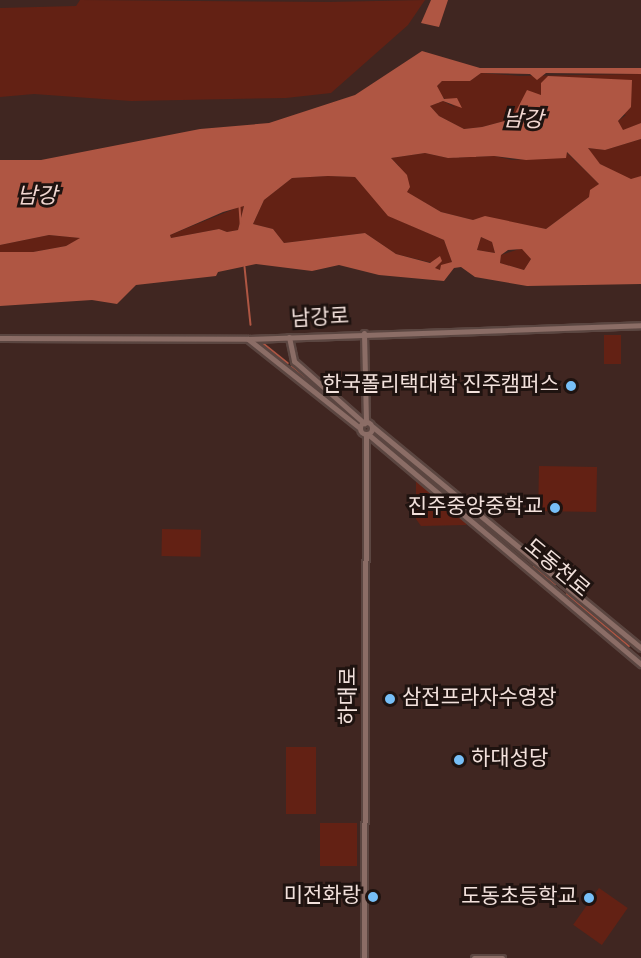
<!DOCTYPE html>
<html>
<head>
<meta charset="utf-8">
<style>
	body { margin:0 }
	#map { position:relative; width:641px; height:958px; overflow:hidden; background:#402621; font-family:Overpass,"Noto Sans KR",sans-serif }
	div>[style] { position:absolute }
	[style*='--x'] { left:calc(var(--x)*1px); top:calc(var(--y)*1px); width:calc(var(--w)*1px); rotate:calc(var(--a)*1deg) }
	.green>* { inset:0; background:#632114; transform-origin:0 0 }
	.water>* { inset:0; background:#af5643 }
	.stream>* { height:1.5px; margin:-0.75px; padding:0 0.75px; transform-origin:0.75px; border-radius:0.75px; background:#af5643 }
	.roads { filter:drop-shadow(2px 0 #5b4641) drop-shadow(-2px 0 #5b4641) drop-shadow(0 2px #5b4641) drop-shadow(0 -2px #5b4641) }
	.tertiary>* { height:5px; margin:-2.5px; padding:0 2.5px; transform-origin:2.5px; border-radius:2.5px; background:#8b6d66 }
	.tertiary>.ring { margin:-2.5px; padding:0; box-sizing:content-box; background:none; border:5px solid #8b6d66; border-radius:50% }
	.dots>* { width:16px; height:16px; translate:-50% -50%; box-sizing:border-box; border:3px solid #1f1310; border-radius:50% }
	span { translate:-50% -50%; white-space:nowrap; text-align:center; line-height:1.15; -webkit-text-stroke:6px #1f1310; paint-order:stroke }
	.street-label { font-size:21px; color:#f2e1dc }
	.poi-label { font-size:21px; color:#f2e1dc }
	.right { translate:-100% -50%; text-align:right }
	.left { translate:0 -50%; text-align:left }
	.water-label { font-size:22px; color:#f1d7d1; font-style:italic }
</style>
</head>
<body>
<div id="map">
	<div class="green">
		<div style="clip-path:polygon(80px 0,329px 2px,425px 0,408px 25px,331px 93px,286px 98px,131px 101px,34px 94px,0 97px,0 8px,76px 6px)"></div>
		<div style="clip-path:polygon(481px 73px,520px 76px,641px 74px,641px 123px,622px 131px,618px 121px,626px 115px,542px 85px,541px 95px,532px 94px,525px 98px,512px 119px,482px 127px,464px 129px,439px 116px,430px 106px,443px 101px,456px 108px,439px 94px,437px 86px,442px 81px,470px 81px)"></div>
		<div style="clip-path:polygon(641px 139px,641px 176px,631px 180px,600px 164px,589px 153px,588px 148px,605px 150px)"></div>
		<div style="clip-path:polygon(566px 152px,599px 184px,589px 197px,546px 229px,485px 217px,473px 220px,441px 212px,406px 192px,399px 166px,391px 158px,425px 153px,448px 158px,494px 156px,512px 160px,566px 157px)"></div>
		<div style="clip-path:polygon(328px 176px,355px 177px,389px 216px,444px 240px,452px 262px,440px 271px,435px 269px,437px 264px,396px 254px,365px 233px,284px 243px,273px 229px,253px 224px,264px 200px,292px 178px)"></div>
		<div style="clip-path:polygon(244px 205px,238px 230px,227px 232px,219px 229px,171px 238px,170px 235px)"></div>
		<div style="clip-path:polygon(49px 235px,81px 238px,66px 246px,33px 252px,0 252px,0 245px)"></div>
		<div style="clip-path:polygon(481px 237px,492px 242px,495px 253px,477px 250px)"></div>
		<div style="clip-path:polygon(522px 248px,531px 259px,524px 270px,500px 263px,501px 255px)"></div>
		<div style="left:604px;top:335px;width:17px;height:29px"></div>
		<div style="left:539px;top:466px;width:58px;height:45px;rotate:1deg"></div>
		<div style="clip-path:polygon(416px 477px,468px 521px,466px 525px,421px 526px,416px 519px)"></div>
		<div style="left:162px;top:529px;width:39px;height:27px;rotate:1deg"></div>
		<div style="left:286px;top:747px;width:30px;height:67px"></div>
		<div style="left:320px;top:823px;width:37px;height:43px"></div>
		<div style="left:599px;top:888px;width:35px;height:45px;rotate:35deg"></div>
	</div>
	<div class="water">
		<div style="clip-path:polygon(431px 0,448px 0,439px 27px,421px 23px)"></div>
		<div style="clip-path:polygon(evenodd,422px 51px,480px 68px,641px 68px,641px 74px,546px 73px,537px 80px,530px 74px,481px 73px,470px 81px,442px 81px,437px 86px,444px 99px,457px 98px,462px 108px,443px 101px,430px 106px,439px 116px,464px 129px,482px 127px,512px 119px,527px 90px,541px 95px,541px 83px,548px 76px,632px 80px,631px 107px,618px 121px,623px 130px,641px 123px,641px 139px,605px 150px,588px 148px,600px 164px,631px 179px,641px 176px,641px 284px,527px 286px,475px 277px,461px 267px,454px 268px,444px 281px,379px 275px,339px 265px,312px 271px,256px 264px,218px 272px,216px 276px,136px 285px,117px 304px,92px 300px,0 306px,0 252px,33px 252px,66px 246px,80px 238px,49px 235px,0 245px,0 160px,41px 160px,200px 129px,269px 123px,355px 95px,422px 51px,567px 152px,599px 184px,590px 190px,589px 197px,546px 229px,485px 216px,473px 220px,441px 212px,407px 192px,410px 187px,407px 175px,391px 158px,425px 153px,448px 158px,494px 156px,526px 160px,566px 158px,567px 152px,422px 51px,328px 176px,355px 177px,388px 216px,444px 240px,452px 262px,441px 265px,440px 270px,435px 268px,442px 261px,440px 256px,430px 263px,396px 254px,365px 233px,284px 243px,273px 229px,253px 224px,264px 200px,292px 178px,328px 176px,422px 51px,244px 206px,238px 230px,227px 232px,219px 229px,171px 238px,170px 235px,223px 212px,244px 206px,422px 51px,481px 237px,492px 242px,495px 253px,477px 250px,481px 237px,422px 51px,522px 249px,531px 259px,524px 270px,500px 263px,501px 255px,508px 250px,522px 249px)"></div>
	</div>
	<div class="stream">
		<div style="--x:240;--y:207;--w:16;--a:86"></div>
		<div style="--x:245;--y:267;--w:58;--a:84.1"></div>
		<div style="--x:263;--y:343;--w:32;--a:39"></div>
		<div style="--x:292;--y:366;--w:35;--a:40"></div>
		<div style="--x:388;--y:446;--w:31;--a:40"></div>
		<div style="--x:417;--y:470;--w:19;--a:39"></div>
		<div style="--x:436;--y:486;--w:62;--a:39.1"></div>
		<div style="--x:534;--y:566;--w:28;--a:41"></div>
		<div style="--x:567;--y:594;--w:81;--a:40"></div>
	</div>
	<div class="roads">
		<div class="tertiary">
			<div style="--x:364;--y:333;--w:89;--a:88.7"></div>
			<div style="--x:289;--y:337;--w:25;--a:78"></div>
			<div style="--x:294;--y:361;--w:94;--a:41.5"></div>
			<div style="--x:0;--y:338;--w:248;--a:0.2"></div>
			<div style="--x:248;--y:339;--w:393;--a:-2"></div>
			<div style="--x:248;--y:339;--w:143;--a:38.5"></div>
			<div class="ring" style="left:360px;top:422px;width:7px;height:7px"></div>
			<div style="--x:373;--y:427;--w:347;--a:39.5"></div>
			<div style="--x:369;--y:435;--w:356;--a:40.1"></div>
			<div style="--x:364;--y:958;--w:523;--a:-89.78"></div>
			<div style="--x:474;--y:958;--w:28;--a:0"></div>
		</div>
	</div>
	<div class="dots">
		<div style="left:571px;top:386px;background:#77bff7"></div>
		<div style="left:555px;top:508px;background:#77bff7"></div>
		<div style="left:390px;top:699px;background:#77bff7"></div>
		<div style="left:459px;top:760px;background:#77bff7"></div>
		<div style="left:373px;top:897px;background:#77bff7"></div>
		<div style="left:589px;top:898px;background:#77bff7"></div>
	</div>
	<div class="street-label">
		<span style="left:320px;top:319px;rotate:-3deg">남강로</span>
		<span style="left:556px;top:569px;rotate:40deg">도동천로</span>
		<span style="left:350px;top:696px;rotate:-90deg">하대로</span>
	</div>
	<div class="poi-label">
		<span class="right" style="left:559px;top:386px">한국폴리택대학 진주캠퍼스</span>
		<span class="right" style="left:543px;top:508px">진주중앙중학교</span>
		<span class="left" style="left:402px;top:699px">삼전프라자수영장</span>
		<span class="left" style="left:471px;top:760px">하대성당</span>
		<span class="right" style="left:361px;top:897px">미전화랑</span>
		<span class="right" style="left:577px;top:898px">도동초등학교</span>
	</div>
	<div class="water-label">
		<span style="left:523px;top:121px;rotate:2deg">남강</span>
		<span style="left:37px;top:198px">남강</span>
	</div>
</div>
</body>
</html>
